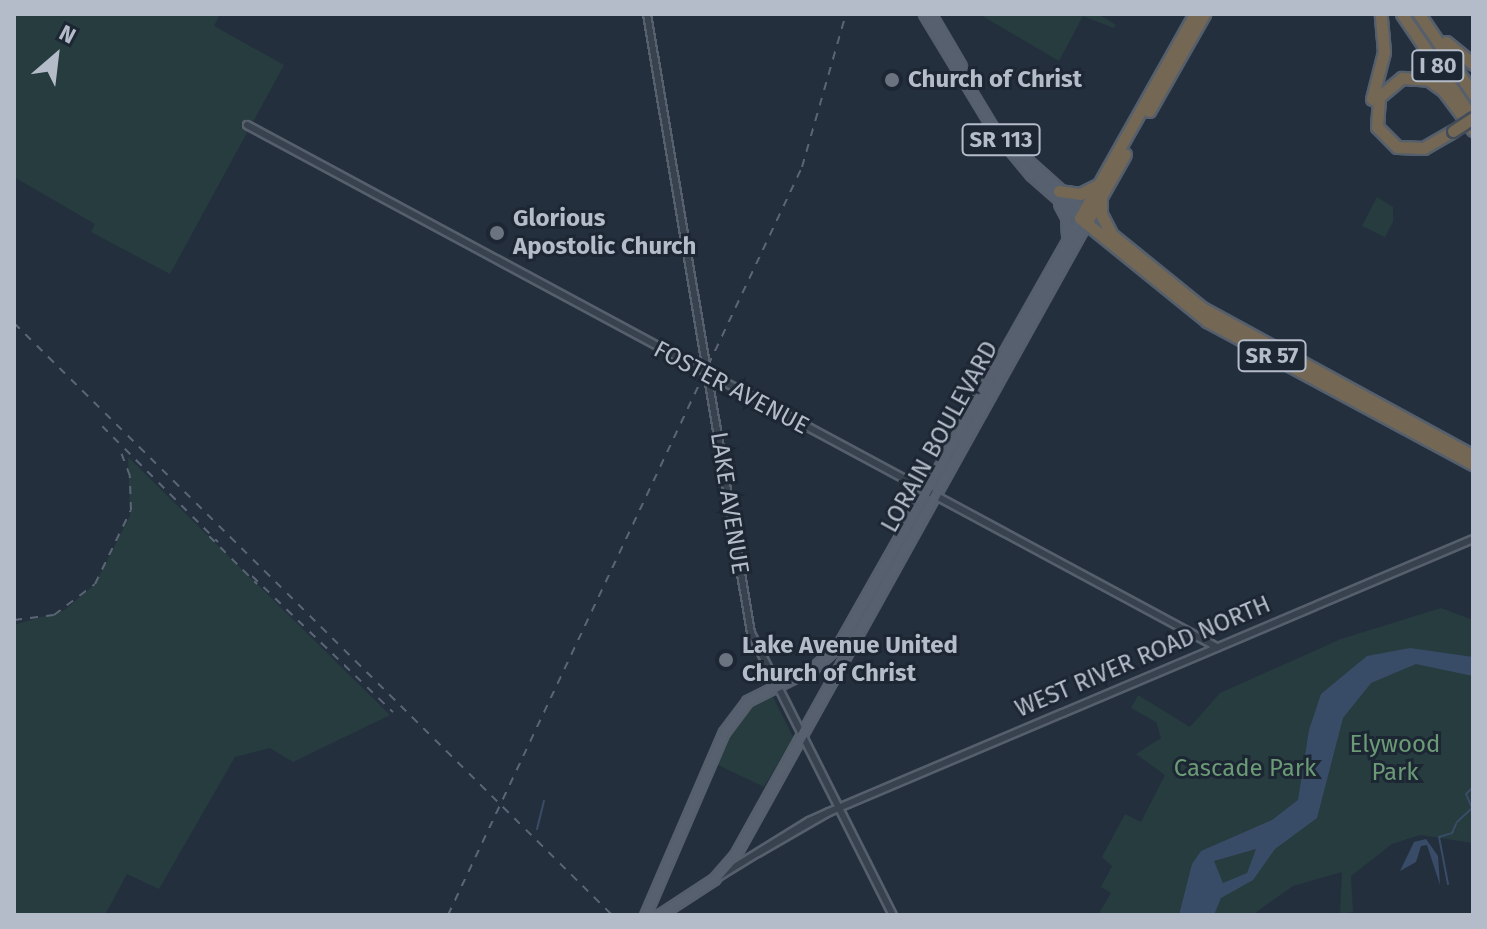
<!DOCTYPE html>
<html>
<head>
<meta charset="utf-8">
<style>
	body { margin:0 }
	#map { position:relative; width:1487px; height:929px; overflow:hidden; background:#242f3e; font-family:"Fira Sans",sans-serif }
	div>[style] { position:absolute }
	[style*='--x'] { left:calc(var(--x)*1px); top:calc(var(--y)*1px); width:calc(var(--w)*1px); rotate:calc(var(--a)*1deg) }
	.green>* { inset:0; background:#263c3f }
	.water>* { inset:0; background:#394c67 }
	.stream>* { height:2px; margin:-1px; padding:0 1px; transform-origin:1px; border-radius:1px; background:#394c67 }
	.roads { filter:drop-shadow(2px 0 #565f6c) drop-shadow(-2px 0 #565f6c) drop-shadow(0 2px #565f6c) drop-shadow(0 -2px #565f6c) }
	.minor>* { height:6px; margin:-3px; padding:0 3px; transform-origin:3px; border-radius:3px; background:#38414e }
	.major>* { height:9px; margin:-4.5px; padding:0 4.5px; transform-origin:4.5px; border-radius:4.5px; background:#56606e }
	.highway>* { height:11px; margin:-5.5px; padding:0 5.5px; transform-origin:5.5px; border-radius:5.5px; background:#746855 }
	.rail>* { height:2px; margin-top:-1px; transform-origin:0; background:repeating-linear-gradient(90deg,#5a6575 0 8px,transparent 0 16px) }
	.bridges { filter:drop-shadow(2px 0 #434c59) drop-shadow(-2px 0 #434c59) drop-shadow(0 2px #434c59) drop-shadow(0 -2px #434c59) }
	.highway-bridge>* { height:11px; margin:-5.5px; padding:0 5.5px; transform-origin:5.5px; border-radius:5.5px; background:#746855 }
	.dots>* { width:22px; height:22px; translate:-50% -50%; box-sizing:border-box; border:4px solid #1d2633; border-radius:50% }
	span { translate:-50% -50%; white-space:nowrap; text-align:center; line-height:1.15; -webkit-text-stroke:6px #1d2633; paint-order:stroke }
	.shield-label span { padding:2px 6px; background:#1d2633; border:2px solid; border-radius:6px; -webkit-text-stroke-width:0 }
	.shield-label { font-size:22px; color:#b4bcc9; font-weight:700 }
	.poi-label { font-size:24px; color:#b4bcc9; font-weight:700 }
	.left { translate:0 -50%; text-align:left }
	.street-label { font-size:24px; color:#b4bcc9 }
	.park-label { font-size:24px; color:#6b9a76 }
	.frame { position:absolute; inset:0; border:16px solid #b4bcc9; pointer-events:none }
	.north { position:absolute; left:16px; top:16px; width:80px; height:80px; -webkit-text-stroke:6px #1d2633; paint-order:stroke; rotate:28deg; font-size:22px; font-weight:700; line-height:32px; text-align:center; color:#b4bcc9 }
	.north::after { content:''; display:block; margin:auto; width:28px; height:36px; background:#b4bcc9; clip-path:polygon(50% 0,100% 100%,50% 72%,0 100%) }
</style>
</head>
<body>
<div id="map">
	<div class="green">
		<div style="clip-path:polygon(14px 14px,220px 14px,214px 26px,284px 65px,170px 274px,91px 232px,95px 224px,14px 177px)"></div>
		<div style="clip-path:polygon(979px 14px,1098px 14px,1116px 25px,1114px 28px,1083px 16px,1059px 61px)"></div>
		<div style="clip-path:polygon(1377px 197px,1393px 207px,1393px 222px,1385px 237px,1362px 226px)"></div>
		<div style="clip-path:polygon(128px 457px,390px 715px,293px 762px,270px 748px,235px 757px,159px 889px,127px 874px,105px 915px,14px 915px,14px 625px,65px 610px,95px 584px,130px 516px)"></div>
		<div style="clip-path:polygon(1441px 608px,1473px 620px,1473px 843px,1420px 835px,1392px 844px,1351px 876px,1353px 912px,1340px 914px,1342px 872px,1293px 886px,1252px 915px,1098px 915px,1111px 893px,1101px 887px,1112px 866px,1102px 857px,1125px 814px,1141px 822px,1165px 775px,1136px 754px,1161px 738px,1156px 722px,1131px 708px,1138px 695px,1190px 727px,1220px 693px,1341px 639px)"></div>
		<div style="clip-path:polygon(771px 693px,793px 737px,764px 787px,716px 764px,731px 726px,749px 703px)"></div>
	</div>
	<div class="water">
		<div style="clip-path:polygon(evenodd,1410px 648px,1473px 657px,1473px 676px,1416px 664px,1371px 683px,1343px 718px,1317px 818px,1275px 849px,1253px 880px,1221px 898px,1214px 915px,1179px 915px,1192px 864px,1201px 851px,1272px 820px,1298px 800px,1309px 730px,1321px 694px,1367px 656px,1410px 648px,1256px 849px,1247px 873px,1223px 883px,1214px 861px,1256px 849px)"></div>
		<div style="clip-path:polygon(1426px 839px,1438px 856px,1440px 885px,1427px 845px,1421px 846px,1416px 862px,1400px 871px,1414px 842px)"></div>
	</div>
	<div class="stream">
		<div style="--x:1457;--y:822;--w:21;--a:-43"></div>
		<div style="--x:1472;--y:808;--w:15;--a:-113"></div>
		<div style="--x:1466;--y:794;--w:10;--a:-45"></div>
		<div style="--x:537;--y:829;--w:29;--a:-76"></div>
		<div style="--x:1448;--y:884;--w:48;--a:-100.8"></div>
		<div style="--x:1439;--y:837;--w:14;--a:-17"></div>
		<div style="--x:1452;--y:833;--w:10;--a:-66"></div>
	</div>
	<div class="roads">
		<div class="minor">
			<div style="--x:647;--y:14;--w:628;--a:80.46"></div>
			<div style="--x:751;--y:633;--w:316;--a:63.3"></div>
			<div style="--x:247;--y:125;--w:1102;--a:28.29"></div>
			<div style="--x:829;--y:812;--w:699;--a:-22.97"></div>
			<div style="--x:720;--y:876;--w:105;--a:-31.7"></div>
			<div style="--x:809;--y:821;--w:22;--a:-24"></div>
			<div style="--x:829;--y:812;--w:82;--a:150"></div>
		</div>
		<div class="major">
			<div style="--x:934;--y:20;--w:53;--a:59.6"></div>
			<div style="--x:1015;--y:149;--w:93;--a:41.9"></div>
			<div style="--x:1059;--y:204;--w:15;--a:62"></div>
			<div style="--x:1066;--y:217;--w:22;--a:87"></div>
			<div style="--x:645;--y:915;--w:199;--a:-66.7"></div>
			<div style="--x:724;--y:732;--w:39;--a:-53"></div>
			<div style="--x:747;--y:701;--w:74;--a:-26.6"></div>
			<div style="--x:813;--y:668;--w:33;--a:-41"></div>
			<div style="--x:838;--y:646;--w:492;--a:-60.5"></div>
			<div style="--x:1080;--y:218;--w:65;--a:-138.7"></div>
			<div style="--x:1031;--y:175;--w:55;--a:-129.8"></div>
			<div style="--x:996;--y:133;--w:139;--a:-121.2"></div>
			<div style="--x:659;--y:915;--w:66;--a:-33.2"></div>
			<div style="--x:714;--y:879;--w:32;--a:-49"></div>
			<div style="--x:735;--y:855;--w:723;--a:-60.95"></div>
		</div>
		<div class="highway">
			<div style="--x:1195;--y:14;--w:234;--a:119.4"></div>
			<div style="--x:1080;--y:218;--w:164;--a:39"></div>
			<div style="--x:1207;--y:321;--w:302;--a:28.3"></div>
			<div style="--x:1402;--y:14;--w:116;--a:55.9"></div>
			<div style="--x:1419;--y:14;--w:97;--a:56"></div>
			<div style="--x:1446;--y:42;--w:35;--a:39"></div>
			<div style="--x:1372;--y:99;--w:49;--a:-75.7"></div>
			<div style="--x:1384;--y:52;--w:38;--a:-95"></div>
			<div style="--x:1149;--y:111;--w:112;--a:-60.4"></div>
			<div style="--x:1453;--y:131;--w:34;--a:150"></div>
			<div style="--x:1424;--y:148;--w:27;--a:-178"></div>
			<div style="--x:1397;--y:147;--w:28;--a:-135"></div>
			<div style="--x:1377;--y:127;--w:30;--a:-86"></div>
			<div style="--x:1379;--y:97;--w:30;--a:-40"></div>
			<div style="--x:1402;--y:78;--w:27;--a:4"></div>
			<div style="--x:1429;--y:80;--w:17;--a:36"></div>
			<div style="--x:1443;--y:90;--w:50;--a:53.1"></div>
			<div style="--x:1059;--y:191;--w:21;--a:8"></div>
			<div style="--x:1080;--y:194;--w:18;--a:-27"></div>
			<div style="--x:1101;--y:198;--w:16;--a:90"></div>
			<div style="--x:1101;--y:214;--w:22;--a:63"></div>
			<div style="--x:1086;--y:223;--w:79;--a:-60.5"></div>
			<div style="--x:1107;--y:231;--w:122;--a:39"></div>
			<div style="--x:1202;--y:308;--w:309;--a:28.6"></div>
		</div>
	</div>
	<div class="rail">
		<div style="--x:14;--y:323;--w:841;--a:44.71"></div>
		<div style="--x:102;--y:426;--w:164;--a:45"></div>
		<div style="--x:209;--y:536;--w:68;--a:45"></div>
		<div style="--x:252;--y:576;--w:196;--a:44"></div>
		<div style="--x:14;--y:620;--w:40;--a:-7.1"></div>
		<div style="--x:54;--y:615;--w:51;--a:-37.1"></div>
		<div style="--x:95;--y:584;--w:82;--a:-64.1"></div>
		<div style="--x:131;--y:510;--w:34;--a:-92"></div>
		<div style="--x:130;--y:476;--w:26;--a:-111"></div>
		<div style="--x:448;--y:915;--w:828;--a:-64.67"></div>
		<div style="--x:802;--y:167;--w:159;--a:-74"></div>
	</div>
	<div class="bridges">
		<div class="highway-bridge">
			<div style="--x:1453;--y:131;--w:24;--a:-33"></div>
		</div>
	</div>
	<div class="dots">
		<div style="left:892px;top:80px;background:#6b7280"></div>
		<div style="left:497px;top:233px;background:#6b7280"></div>
		<div style="left:726px;top:660px;background:#6b7280"></div>
	</div>
	<div class="shield-label">
		<span style="left:1438px;top:66px">I 80</span>
		<span style="left:1001px;top:140px">SR 113</span>
		<span style="left:1272px;top:356px">SR 57</span>
	</div>
	<div class="poi-label">
		<span class="left" style="left:908px;top:80px">Church of Christ</span>
		<span class="left" style="left:513px;top:233px">Glorious<br>Apostolic Church</span>
		<span class="left" style="left:742px;top:660px">Lake Avenue United<br>Church of Christ</span>
	</div>
	<div class="street-label">
		<span style="left:731px;top:388px;rotate:28deg">FOSTER AVENUE</span>
		<span style="left:940px;top:437px;rotate:-61deg">LORAIN BOULEVARD</span>
		<span style="left:729px;top:503px;rotate:81deg">LAKE AVENUE</span>
		<span style="left:1143px;top:657px;rotate:-23deg">WEST RIVER ROAD NORTH</span>
	</div>
	<div class="park-label">
		<span style="left:1395px;top:759px">Elywood<br>Park</span>
		<span style="left:1245px;top:769px">Cascade Park</span>
	</div>
	<div class="frame"></div>
	<div class="north">N</div>
</div>
</body>
</html>
